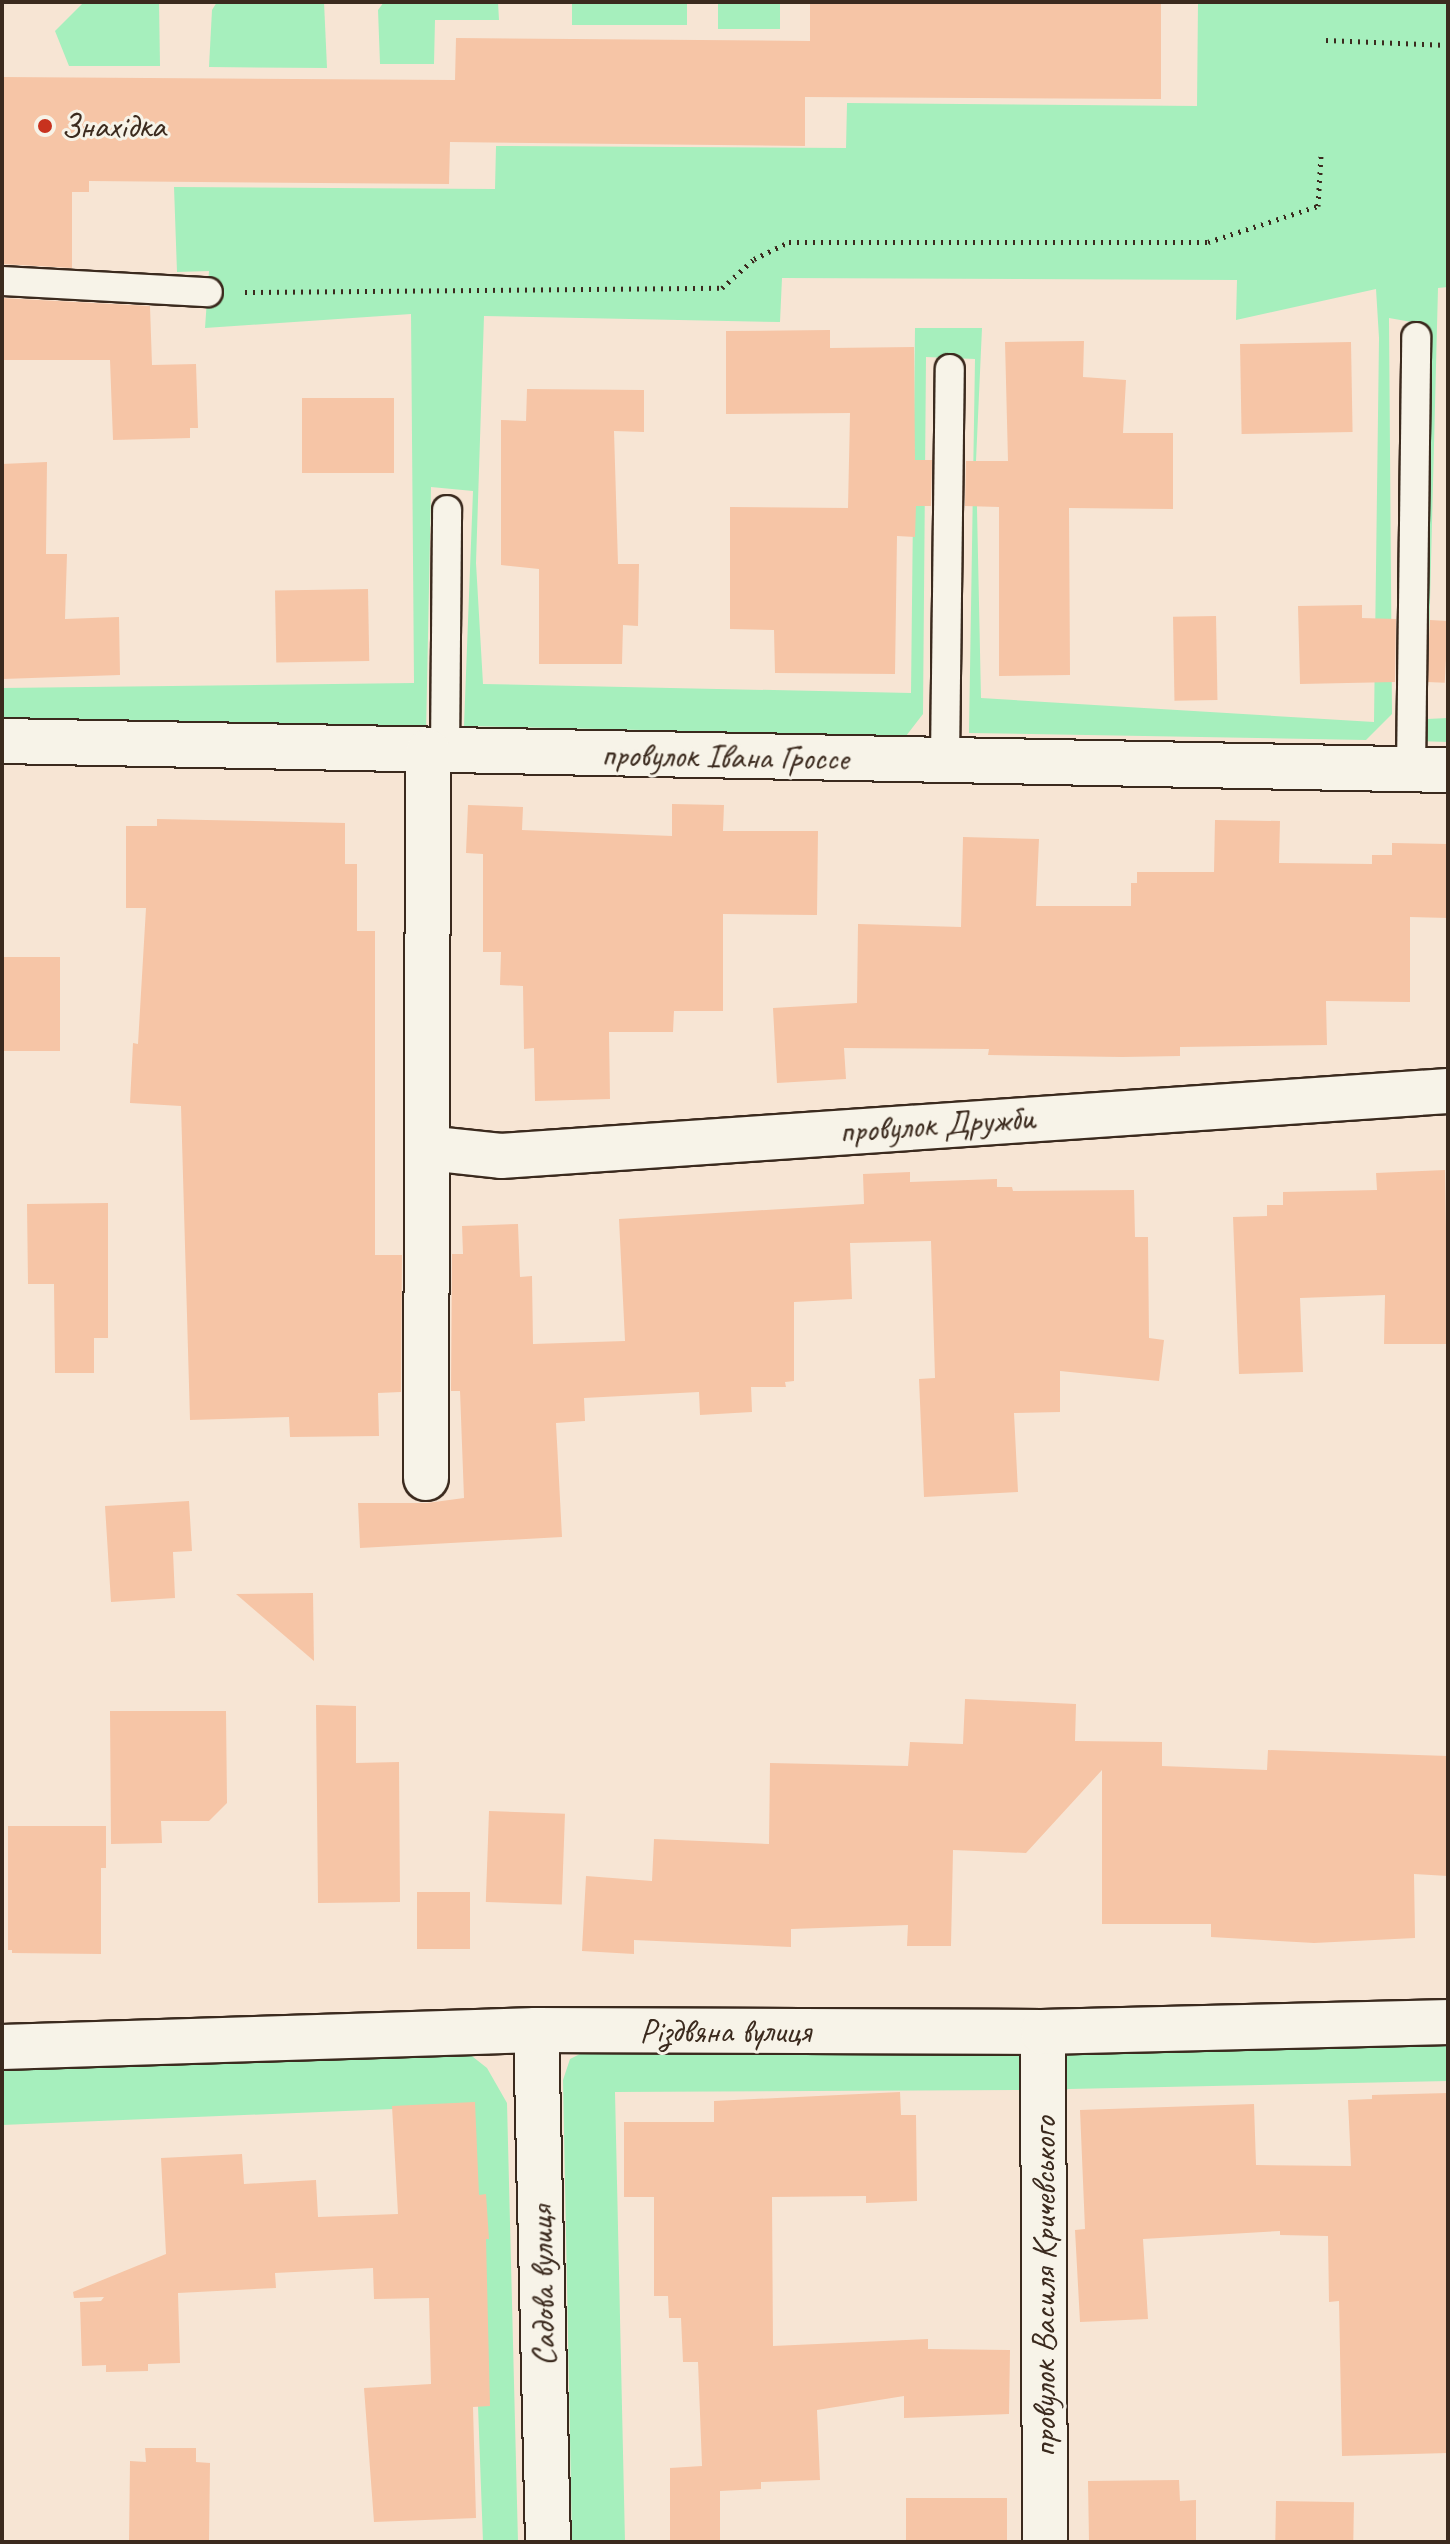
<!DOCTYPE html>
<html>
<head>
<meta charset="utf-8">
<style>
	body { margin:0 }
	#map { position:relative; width:1450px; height:2544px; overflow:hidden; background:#f7e5d4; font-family:Caveat,sans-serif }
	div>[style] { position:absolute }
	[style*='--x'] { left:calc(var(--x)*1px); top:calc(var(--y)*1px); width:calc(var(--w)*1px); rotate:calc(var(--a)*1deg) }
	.green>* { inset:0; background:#a6efbd; transform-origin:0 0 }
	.building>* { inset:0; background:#f6c5a6; transform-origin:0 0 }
	.path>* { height:5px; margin-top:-2.5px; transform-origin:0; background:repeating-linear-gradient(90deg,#3b2a1e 0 2px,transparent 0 8px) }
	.roads { filter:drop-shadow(2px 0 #3b2a1e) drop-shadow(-2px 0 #3b2a1e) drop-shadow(0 2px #3b2a1e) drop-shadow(0 -2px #3b2a1e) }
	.lane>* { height:28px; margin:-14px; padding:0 14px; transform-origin:14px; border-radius:14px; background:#f7f3e8 }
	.street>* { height:44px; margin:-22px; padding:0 22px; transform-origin:22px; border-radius:22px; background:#f7f3e8 }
	.dots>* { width:22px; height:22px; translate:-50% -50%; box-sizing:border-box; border:4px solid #f7f3e8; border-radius:50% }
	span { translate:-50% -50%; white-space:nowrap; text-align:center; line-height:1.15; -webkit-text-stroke:6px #f7f3e8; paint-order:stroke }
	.poi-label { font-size:34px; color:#3b2a1e }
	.left { translate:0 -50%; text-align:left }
	.street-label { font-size:34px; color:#3b2a1e }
	.frame { position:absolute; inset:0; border:4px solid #3b2a1e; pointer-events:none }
</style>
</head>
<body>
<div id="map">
	<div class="green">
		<div style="clip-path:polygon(84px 2px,159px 2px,160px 66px,69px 66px,55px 31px)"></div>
		<div style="clip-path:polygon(217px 2px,324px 2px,327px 68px,209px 67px,212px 10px)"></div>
		<div style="clip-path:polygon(384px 2px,498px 2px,499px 20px,435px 20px,434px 64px,380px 64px,378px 10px)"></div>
		<div style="left:572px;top:2px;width:115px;height:23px"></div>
		<div style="left:718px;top:2px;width:62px;height:27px"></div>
		<div style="clip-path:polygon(evenodd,1198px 2px,1448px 2px,1448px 287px,1438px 288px,1427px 719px,1448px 718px,1448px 742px,1417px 741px,1423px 324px,1389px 318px,1392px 714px,1366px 740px,969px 733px,975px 359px,926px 357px,923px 714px,906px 736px,464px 726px,473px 491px,431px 487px,426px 735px,2px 727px,2px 688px,414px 683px,411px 314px,205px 328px,209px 271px,177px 272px,174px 187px,495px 189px,496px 146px,846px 148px,847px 103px,1197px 106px,1198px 2px,782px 278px,1237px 280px,1236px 320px,1376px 289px,1379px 338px,1374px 722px,981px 698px,976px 461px,982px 328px,915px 328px,911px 693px,483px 684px,476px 563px,484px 316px,780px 322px,782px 278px)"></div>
		<div style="clip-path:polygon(1448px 2034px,1448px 2081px,1068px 2089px,1058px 2097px,1065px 2047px)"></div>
		<div style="clip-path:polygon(1016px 2046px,1025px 2058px,1023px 2090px,615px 2092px,625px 2542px,572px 2542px,563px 2080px,570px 2059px,592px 2048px)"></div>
		<div style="clip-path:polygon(468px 2053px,487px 2068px,507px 2103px,518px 2542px,483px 2542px,467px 2106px,2px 2125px,2px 2069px)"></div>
	</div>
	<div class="building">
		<div style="clip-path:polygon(810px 2px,1161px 2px,1161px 99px,805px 97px,805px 146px,450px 142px,449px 184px,89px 181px,89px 192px,72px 192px,72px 268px,2px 264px,2px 77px,455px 80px,456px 38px,810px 41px)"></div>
		<div style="clip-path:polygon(2px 298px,150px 306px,152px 365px,196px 364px,198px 428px,190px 428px,190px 438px,113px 440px,110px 360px,2px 360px)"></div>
		<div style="clip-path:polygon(830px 330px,830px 348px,914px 347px,915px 460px,932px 460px,931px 506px,916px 506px,915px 537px,897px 536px,895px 674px,775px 673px,774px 630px,730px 629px,730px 507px,848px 508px,850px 413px,726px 414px,726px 331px)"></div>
		<div style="clip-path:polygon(1084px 341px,1083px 377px,1126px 380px,1123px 433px,1173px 433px,1173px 509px,1069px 508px,1070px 675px,999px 676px,999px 507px,965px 506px,966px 461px,1008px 461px,1005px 342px)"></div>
		<div style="left:1351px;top:342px;width:90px;height:111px;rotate:89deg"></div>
		<div style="clip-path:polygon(527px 389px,644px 390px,644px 432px,614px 431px,618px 564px,639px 564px,638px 626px,623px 625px,622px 664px,539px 664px,539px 569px,501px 565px,501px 420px,526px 421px)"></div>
		<div style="left:302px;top:398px;width:92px;height:75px"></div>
		<div style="clip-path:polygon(47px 462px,46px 554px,67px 554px,65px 619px,119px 617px,120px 675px,2px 679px,2px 464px)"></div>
		<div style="left:368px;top:589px;width:72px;height:93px;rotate:89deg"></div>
		<div style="clip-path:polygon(1362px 605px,1362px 618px,1396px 619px,1395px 682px,1300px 684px,1298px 606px)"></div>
		<div style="left:1216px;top:616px;width:84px;height:43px;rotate:89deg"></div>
		<div style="left:1430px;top:620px;width:18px;height:62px;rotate:3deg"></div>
		<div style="clip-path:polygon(672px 804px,724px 805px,723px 831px,818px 831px,817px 915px,723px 914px,723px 1011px,674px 1011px,673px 1032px,609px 1032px,610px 1099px,535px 1101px,534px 1048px,524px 1049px,523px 986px,500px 985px,501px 952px,483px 952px,483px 854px,466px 853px,468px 805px,523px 807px,522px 830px,672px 836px)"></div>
		<div style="clip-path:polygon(157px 819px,345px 823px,345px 864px,357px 864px,357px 931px,375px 931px,375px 1255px,402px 1255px,401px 1392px,378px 1393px,379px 1436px,290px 1437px,289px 1417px,190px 1420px,181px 1106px,130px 1103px,133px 1043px,138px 1044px,146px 908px,126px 908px,126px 826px,157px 826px)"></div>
		<div style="clip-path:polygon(1215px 820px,1280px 821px,1279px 863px,1372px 864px,1372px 855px,1392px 855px,1392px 843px,1448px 844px,1448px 918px,1410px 917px,1410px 1002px,1326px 1001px,1327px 1045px,1180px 1047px,1180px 1056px,1122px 1057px,988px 1055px,989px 1049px,844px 1048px,846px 1079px,777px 1083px,773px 1008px,857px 1003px,858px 924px,961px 927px,963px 837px,1039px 839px,1036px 906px,1131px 906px,1131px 883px,1137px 883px,1137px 872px,1214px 872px)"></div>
		<div style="left:2px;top:957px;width:58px;height:94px"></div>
		<div style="clip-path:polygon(1445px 1170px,1448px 1344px,1384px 1344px,1385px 1295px,1300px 1298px,1303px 1372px,1239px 1374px,1233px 1217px,1267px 1216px,1267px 1205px,1283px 1205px,1283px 1192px,1377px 1190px,1376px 1173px)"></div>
		<div style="clip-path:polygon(910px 1172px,910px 1182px,997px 1179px,997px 1187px,1012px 1187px,1013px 1191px,1134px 1190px,1135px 1237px,1148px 1237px,1149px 1338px,1164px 1340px,1159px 1381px,1060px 1371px,1060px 1412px,1014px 1413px,1018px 1492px,924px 1497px,919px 1379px,935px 1378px,931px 1241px,850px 1243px,852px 1299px,794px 1302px,794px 1381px,785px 1382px,786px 1387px,751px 1387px,752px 1412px,700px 1415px,699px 1392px,584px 1398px,585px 1421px,556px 1423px,562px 1537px,360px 1548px,358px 1503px,427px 1503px,464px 1498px,460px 1391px,451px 1391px,452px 1254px,463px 1254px,462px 1226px,518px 1224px,520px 1277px,532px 1276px,533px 1344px,625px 1341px,619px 1219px,864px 1204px,863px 1174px)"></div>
		<div style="clip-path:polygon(108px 1203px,108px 1338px,94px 1338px,94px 1373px,55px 1373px,54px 1284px,28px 1284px,27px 1204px)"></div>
		<div style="clip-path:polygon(189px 1501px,192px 1551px,173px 1552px,175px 1598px,111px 1602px,105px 1506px)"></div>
		<div style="clip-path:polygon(313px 1593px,314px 1661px,236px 1594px)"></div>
		<div style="clip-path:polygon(965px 1699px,1076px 1704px,1075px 1741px,1162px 1742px,1162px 1766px,1267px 1770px,1268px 1750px,1448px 1756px,1448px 1876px,1414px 1874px,1415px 1938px,1314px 1943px,1211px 1937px,1211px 1924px,1102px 1924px,1102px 1770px,1026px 1853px,953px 1850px,951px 1946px,907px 1946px,908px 1925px,791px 1929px,791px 1947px,634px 1940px,634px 1954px,582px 1951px,586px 1876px,652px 1881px,654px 1839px,769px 1844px,770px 1763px,908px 1766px,910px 1742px,963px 1744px)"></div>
		<div style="clip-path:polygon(316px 1705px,356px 1706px,356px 1763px,399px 1762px,400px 1902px,318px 1903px)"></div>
		<div style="clip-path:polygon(110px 1711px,226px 1711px,227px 1803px,209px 1821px,161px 1821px,162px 1843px,111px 1844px)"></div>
		<div style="left:489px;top:1811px;width:76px;height:91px;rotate:2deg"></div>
		<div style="clip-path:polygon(8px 1826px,106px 1826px,106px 1868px,101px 1868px,101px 1954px,12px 1953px,12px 1950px,8px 1950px)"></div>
		<div style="left:470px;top:1892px;width:57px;height:53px;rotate:90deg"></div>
		<div style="clip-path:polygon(900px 2092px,901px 2115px,916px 2115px,917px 2201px,866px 2203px,866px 2196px,772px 2197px,773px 2346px,928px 2339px,928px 2349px,1010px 2350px,1009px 2414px,904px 2418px,904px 2396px,817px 2410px,820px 2480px,761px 2482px,761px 2489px,720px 2491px,720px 2542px,670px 2542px,670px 2468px,702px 2466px,698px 2362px,683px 2362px,681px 2318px,669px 2318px,668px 2296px,654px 2296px,654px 2197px,624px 2197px,624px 2122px,714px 2122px,714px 2101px)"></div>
		<div style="clip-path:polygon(1448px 2093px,1448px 2453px,1342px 2456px,1339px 2301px,1329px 2302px,1328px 2236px,1280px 2235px,1280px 2231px,1143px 2239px,1148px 2319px,1080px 2322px,1075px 2230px,1085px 2229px,1080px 2110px,1254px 2104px,1256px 2165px,1351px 2166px,1348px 2100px,1372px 2099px,1372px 2095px)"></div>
		<div style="clip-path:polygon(475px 2102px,479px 2195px,486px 2194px,489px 2239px,486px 2239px,490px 2406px,473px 2407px,476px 2518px,374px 2522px,364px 2388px,431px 2384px,429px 2298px,374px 2299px,373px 2268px,275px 2273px,276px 2288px,178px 2293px,180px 2363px,148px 2364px,148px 2371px,106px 2372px,106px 2365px,82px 2366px,80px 2302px,101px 2301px,104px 2297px,74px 2298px,73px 2292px,166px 2254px,161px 2158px,242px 2154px,244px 2184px,316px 2180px,318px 2217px,398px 2214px,392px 2106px)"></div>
		<div style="clip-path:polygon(145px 2448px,196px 2448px,196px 2462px,210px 2463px,209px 2542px,129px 2542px,130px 2461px,146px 2462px)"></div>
		<div style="clip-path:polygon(1179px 2480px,1180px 2501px,1196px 2500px,1196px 2542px,1089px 2542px,1088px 2481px)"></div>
		<div style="left:906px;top:2498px;width:101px;height:44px"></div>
		<div style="left:1276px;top:2501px;width:78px;height:41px;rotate:1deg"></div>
	</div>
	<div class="path">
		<div style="--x:1326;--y:40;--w:122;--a:2.3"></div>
		<div style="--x:245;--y:292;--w:477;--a:-0.5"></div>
		<div style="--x:722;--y:288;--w:43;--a:-42.2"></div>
		<div style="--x:754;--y:259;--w:39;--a:-26"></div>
		<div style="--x:789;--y:242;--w:419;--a:0"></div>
		<div style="--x:1208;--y:242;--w:116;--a:-18.1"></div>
		<div style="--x:1318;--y:206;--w:50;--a:-86.6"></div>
	</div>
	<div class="roads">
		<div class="lane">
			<div style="--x:2;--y:281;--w:206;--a:3.1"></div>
			<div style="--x:445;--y:752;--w:242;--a:-89.5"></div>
			<div style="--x:945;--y:759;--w:390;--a:-89.3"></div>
			<div style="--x:1411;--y:770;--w:433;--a:-89.3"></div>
		</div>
		<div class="street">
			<div style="--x:2;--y:741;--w:1446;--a:1.15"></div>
			<div style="--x:427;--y:1148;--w:74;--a:6.2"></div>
			<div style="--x:501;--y:1156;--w:949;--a:-3.93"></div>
			<div style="--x:426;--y:1478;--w:726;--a:-89.84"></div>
			<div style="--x:536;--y:2030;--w:512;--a:88.66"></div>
			<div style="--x:1043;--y:2032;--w:510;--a:89.78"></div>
			<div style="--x:2;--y:2047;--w:534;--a:-1.82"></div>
			<div style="--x:536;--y:2030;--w:507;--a:0.23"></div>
			<div style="--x:1043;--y:2032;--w:405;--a:-1.4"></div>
		</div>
	</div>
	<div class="dots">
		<div style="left:45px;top:126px;background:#c8321e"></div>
	</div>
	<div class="poi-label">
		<span class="left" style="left:61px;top:126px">Знахідка</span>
	</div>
	<div class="street-label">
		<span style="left:725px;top:756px;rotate:1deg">провулок Івана Гроссе</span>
		<span style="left:937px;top:1124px;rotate:-4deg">провулок Дружби</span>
		<span style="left:725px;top:2031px">Різдвяна вулиця</span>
		<span style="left:542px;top:2286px;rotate:-91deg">Садова вулиця</span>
		<span style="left:1044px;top:2287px;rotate:-90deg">провулок Василя Кричевського</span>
	</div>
	<div class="frame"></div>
</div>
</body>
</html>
